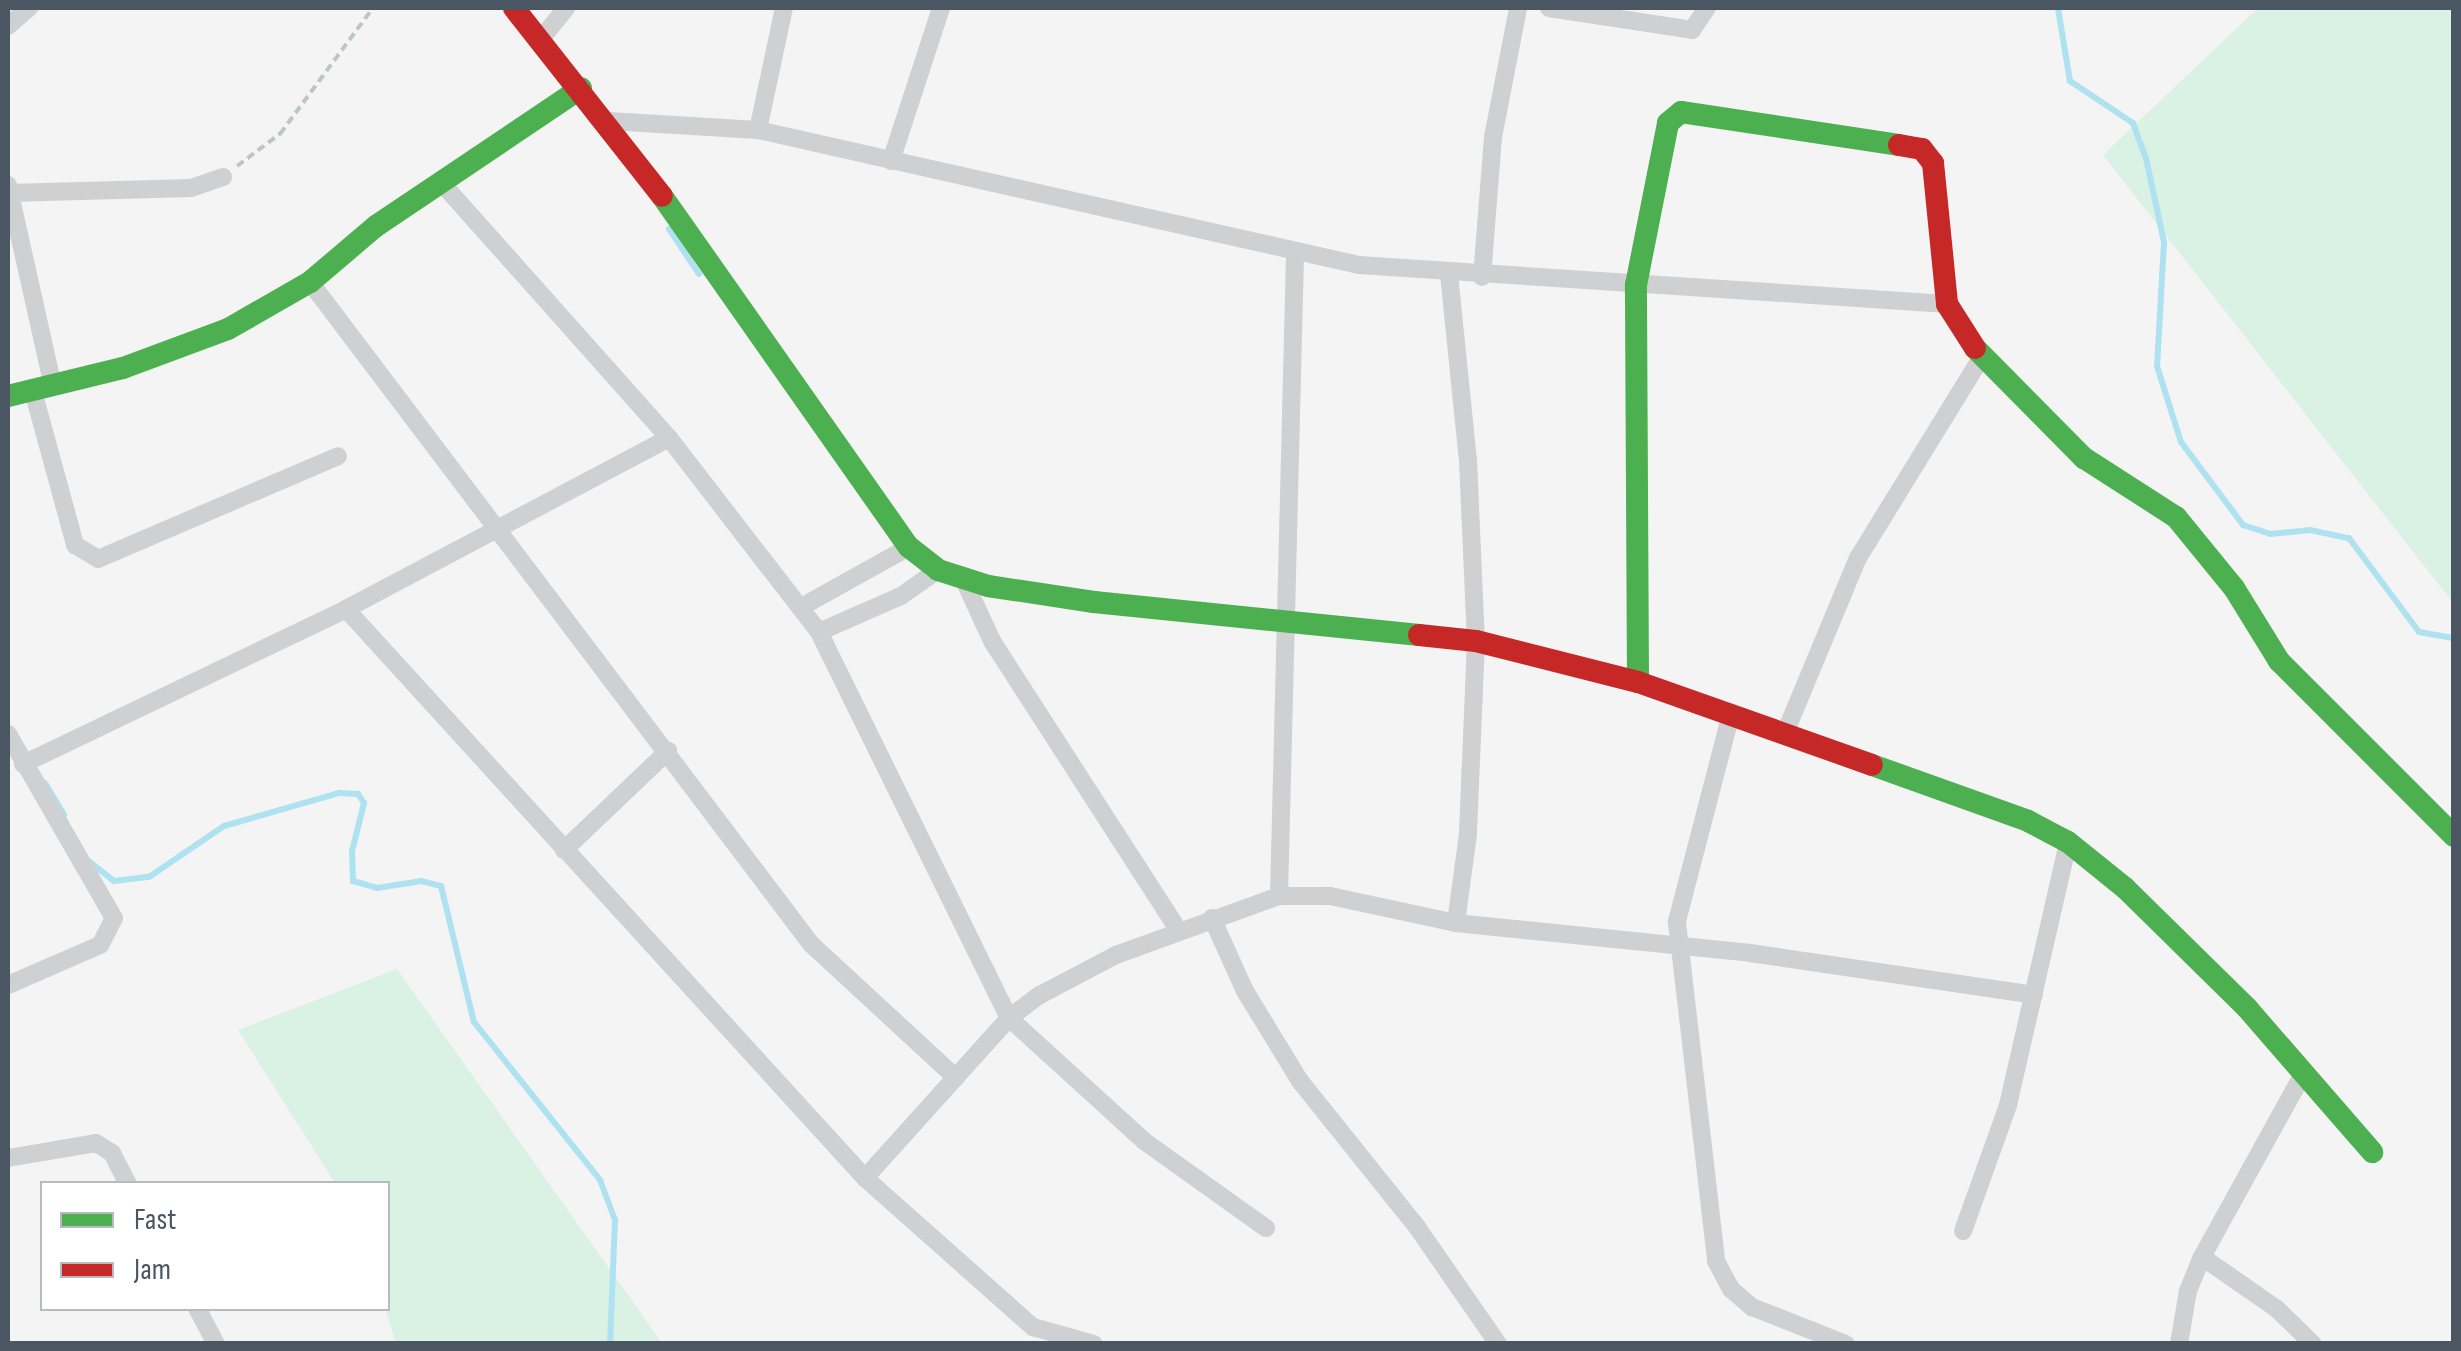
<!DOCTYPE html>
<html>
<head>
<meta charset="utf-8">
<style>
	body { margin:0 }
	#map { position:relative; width:2461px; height:1351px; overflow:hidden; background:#f4f4f4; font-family:"Sofia Sans Condensed",sans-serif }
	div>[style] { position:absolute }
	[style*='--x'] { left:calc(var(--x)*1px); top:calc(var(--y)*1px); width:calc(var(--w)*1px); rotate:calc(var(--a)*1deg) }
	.green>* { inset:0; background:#d9f2e3 }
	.stream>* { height:6px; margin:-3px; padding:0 3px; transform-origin:3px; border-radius:3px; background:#aee2f0 }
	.path>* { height:4px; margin-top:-2px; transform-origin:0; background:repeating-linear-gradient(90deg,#bcc7c4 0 8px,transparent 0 13px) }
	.street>* { height:18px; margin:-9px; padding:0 9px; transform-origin:9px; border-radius:9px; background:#ced0d2 }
	.fast>* { height:22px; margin:-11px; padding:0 11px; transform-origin:11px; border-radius:11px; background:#4caf50 }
	.jam>* { height:22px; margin:-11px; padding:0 11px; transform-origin:11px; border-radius:11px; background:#c62828 }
	span { translate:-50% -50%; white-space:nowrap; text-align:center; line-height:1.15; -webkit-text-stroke:10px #fff; paint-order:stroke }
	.frame { position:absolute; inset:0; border:10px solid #4a5661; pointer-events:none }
	.legend { position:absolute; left:40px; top:1181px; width:350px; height:130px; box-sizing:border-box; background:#fff; border:2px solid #b7bbc0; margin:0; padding:12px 18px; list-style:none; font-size:30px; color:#4a5661 }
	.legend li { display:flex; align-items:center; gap:20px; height:50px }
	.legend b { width:50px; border:2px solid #b7bbc0 }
</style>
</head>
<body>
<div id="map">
	<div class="green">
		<div style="clip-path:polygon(2258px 8px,2453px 8px,2453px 603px,2103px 155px)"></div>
		<div style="clip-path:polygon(397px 969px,662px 1343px,396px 1343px,385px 1309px,388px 1184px,335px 1183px,238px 1030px)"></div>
	</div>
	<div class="stream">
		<div style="--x:2058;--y:8;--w:74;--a:80.7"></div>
		<div style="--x:2070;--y:81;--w:76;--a:33.7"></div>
		<div style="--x:2133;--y:123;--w:37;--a:70"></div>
		<div style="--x:2146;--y:158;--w:86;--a:77.9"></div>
		<div style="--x:2164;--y:242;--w:124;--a:93.2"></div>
		<div style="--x:2157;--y:366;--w:80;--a:72.5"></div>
		<div style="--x:2181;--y:442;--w:104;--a:53.2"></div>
		<div style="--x:2243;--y:525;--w:28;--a:18"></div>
		<div style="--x:2270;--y:534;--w:40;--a:-5.7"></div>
		<div style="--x:2310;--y:530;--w:40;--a:12"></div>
		<div style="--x:2349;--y:538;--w:117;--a:53.3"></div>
		<div style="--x:2419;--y:632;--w:36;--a:10"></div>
		<div style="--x:669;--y:229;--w:54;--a:56.3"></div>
		<div style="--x:45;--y:783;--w:37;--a:59"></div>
		<div style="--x:89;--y:861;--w:32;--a:39"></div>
		<div style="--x:114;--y:881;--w:35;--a:-7"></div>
		<div style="--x:149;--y:877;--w:91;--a:-34.2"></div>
		<div style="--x:224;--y:826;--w:120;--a:-16"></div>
		<div style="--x:339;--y:793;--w:19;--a:3"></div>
		<div style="--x:358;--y:794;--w:11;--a:56"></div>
		<div style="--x:364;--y:803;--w:49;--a:104"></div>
		<div style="--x:352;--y:851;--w:30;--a:88"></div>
		<div style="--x:353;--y:881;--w:25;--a:16"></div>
		<div style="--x:377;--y:888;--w:45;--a:-9"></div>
		<div style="--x:421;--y:881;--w:21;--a:14"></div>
		<div style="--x:441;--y:886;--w:140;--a:76.4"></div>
		<div style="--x:474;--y:1022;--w:202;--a:51.4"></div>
		<div style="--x:600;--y:1180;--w:43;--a:69.4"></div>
		<div style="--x:615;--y:1220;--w:124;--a:92.3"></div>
	</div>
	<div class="path">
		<div style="--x:237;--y:166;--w:54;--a:-36.7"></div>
		<div style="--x:280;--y:134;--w:157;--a:-53.6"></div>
	</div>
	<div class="street">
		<div style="--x:1549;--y:8;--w:145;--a:8.7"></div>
		<div style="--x:1692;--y:30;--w:27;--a:-56"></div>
		<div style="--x:8;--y:26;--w:28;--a:-41"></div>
		<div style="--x:541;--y:39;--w:40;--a:-51"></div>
		<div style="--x:609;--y:121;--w:149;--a:3.5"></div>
		<div style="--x:758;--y:130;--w:616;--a:12.66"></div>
		<div style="--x:1359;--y:265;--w:589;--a:3.79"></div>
		<div style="--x:758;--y:130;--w:125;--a:-78"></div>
		<div style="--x:891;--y:161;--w:161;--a:-71.9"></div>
		<div style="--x:8;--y:185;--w:206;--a:77.4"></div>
		<div style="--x:8;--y:193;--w:183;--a:-1.6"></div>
		<div style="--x:191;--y:188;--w:34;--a:-19"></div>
		<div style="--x:1449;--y:274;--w:187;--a:84.2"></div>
		<div style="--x:1468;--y:460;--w:181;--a:87.5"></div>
		<div style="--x:1476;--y:641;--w:193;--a:92.4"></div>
		<div style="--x:1468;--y:834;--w:90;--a:97.7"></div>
		<div style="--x:1482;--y:277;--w:140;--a:-85.5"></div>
		<div style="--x:1493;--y:137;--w:131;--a:-79"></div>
		<div style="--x:310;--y:282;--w:830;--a:52.88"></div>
		<div style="--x:811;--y:944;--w:197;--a:42.7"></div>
		<div style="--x:33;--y:391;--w:160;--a:74.7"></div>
		<div style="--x:75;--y:545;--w:27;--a:31"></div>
		<div style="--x:98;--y:559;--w:261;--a:-23.2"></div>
		<div style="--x:669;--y:438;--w:245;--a:52.3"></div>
		<div style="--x:819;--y:632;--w:430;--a:63.8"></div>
		<div style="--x:1009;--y:1018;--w:183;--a:42.3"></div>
		<div style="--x:1144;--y:1141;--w:150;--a:35.5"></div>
		<div style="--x:964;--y:580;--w:67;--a:65.3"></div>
		<div style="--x:992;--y:641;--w:345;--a:57.2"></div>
		<div style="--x:803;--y:606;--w:121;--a:-29.1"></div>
		<div style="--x:346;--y:609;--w:770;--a:47.63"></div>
		<div style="--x:865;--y:1178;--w:225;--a:41.6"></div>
		<div style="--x:1033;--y:1327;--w:63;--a:15.6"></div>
		<div style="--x:819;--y:632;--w:90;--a:-23.7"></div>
		<div style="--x:901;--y:596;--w:45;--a:-35.1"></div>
		<div style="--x:1731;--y:714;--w:215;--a:104.6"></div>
		<div style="--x:1677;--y:922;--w:341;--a:83.4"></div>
		<div style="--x:1716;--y:1261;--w:32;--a:62"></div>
		<div style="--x:1731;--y:1289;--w:28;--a:41"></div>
		<div style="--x:1752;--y:1307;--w:101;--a:21.5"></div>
		<div style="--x:1785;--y:733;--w:190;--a:-67.4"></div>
		<div style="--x:1858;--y:558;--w:235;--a:-58.4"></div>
		<div style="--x:8;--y:734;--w:212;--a:60.1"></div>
		<div style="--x:114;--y:918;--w:30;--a:117"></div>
		<div style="--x:100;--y:945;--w:100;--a:156.5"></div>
		<div style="--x:23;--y:764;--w:358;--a:-25.6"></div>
		<div style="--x:346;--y:609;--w:365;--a:-27.9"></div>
		<div style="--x:669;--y:438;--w:344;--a:-131.7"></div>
		<div style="--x:564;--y:850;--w:144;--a:-43.6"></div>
		<div style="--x:1279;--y:896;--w:643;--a:-88.57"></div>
		<div style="--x:1212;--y:918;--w:80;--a:65.7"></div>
		<div style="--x:1245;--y:991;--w:105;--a:58.6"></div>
		<div style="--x:1300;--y:1081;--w:187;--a:51.3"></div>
		<div style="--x:1417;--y:1227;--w:142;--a:55.3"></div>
		<div style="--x:8;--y:1158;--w:89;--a:-9.7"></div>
		<div style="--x:96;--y:1143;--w:19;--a:32"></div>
		<div style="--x:112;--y:1153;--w:35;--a:63"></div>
		<div style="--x:865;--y:1178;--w:215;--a:-48"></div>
		<div style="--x:1009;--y:1018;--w:39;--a:-37"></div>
		<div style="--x:1040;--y:995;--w:86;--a:-27.8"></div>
		<div style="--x:1116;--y:955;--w:173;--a:-19.9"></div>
		<div style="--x:1279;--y:896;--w:51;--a:0"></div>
		<div style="--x:1330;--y:896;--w:129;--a:12.1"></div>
		<div style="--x:1456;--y:923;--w:296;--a:5.8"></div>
		<div style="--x:1750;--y:953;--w:287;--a:8.4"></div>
		<div style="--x:1963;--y:1231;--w:134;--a:-70.3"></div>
		<div style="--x:2008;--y:1105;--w:270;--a:-77.1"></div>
		<div style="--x:2202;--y:1257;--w:91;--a:34.7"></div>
		<div style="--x:2277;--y:1309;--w:50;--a:44.2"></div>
		<div style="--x:197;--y:1308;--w:41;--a:62.2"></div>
		<div style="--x:2179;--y:1344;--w:54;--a:-80.4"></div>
		<div style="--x:2188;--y:1291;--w:37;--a:-68"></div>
		<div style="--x:2202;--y:1257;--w:207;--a:-61.1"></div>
	</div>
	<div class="fast">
		<div style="--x:662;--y:196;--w:429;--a:54.9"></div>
		<div style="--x:909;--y:547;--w:37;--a:38"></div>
		<div style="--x:938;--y:570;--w:52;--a:17.7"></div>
		<div style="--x:988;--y:586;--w:107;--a:8.6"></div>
		<div style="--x:1094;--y:602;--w:327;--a:5.8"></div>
		<div style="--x:1975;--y:348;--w:155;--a:45.3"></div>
		<div style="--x:2084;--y:458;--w:109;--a:32.7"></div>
		<div style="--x:2176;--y:517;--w:92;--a:50.8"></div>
		<div style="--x:2234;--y:588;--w:86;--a:58.3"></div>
		<div style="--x:2279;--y:661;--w:247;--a:45"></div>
		<div style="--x:8;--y:396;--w:118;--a:-13.7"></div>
		<div style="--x:123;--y:368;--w:112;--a:-20.4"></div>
		<div style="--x:228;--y:329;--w:95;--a:-29.8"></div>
		<div style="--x:310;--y:282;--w:87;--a:-40.3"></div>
		<div style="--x:376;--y:226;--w:247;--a:-33.9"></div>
		<div style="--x:1638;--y:682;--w:397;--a:-90.3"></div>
		<div style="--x:1636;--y:285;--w:165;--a:-78.8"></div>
		<div style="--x:1668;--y:123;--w:17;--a:-40"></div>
		<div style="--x:1681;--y:112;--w:220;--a:8.6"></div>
		<div style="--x:1872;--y:765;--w:166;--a:19.7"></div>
		<div style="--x:2028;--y:821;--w:45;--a:27.7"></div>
		<div style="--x:2068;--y:842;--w:73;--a:38.9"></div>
		<div style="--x:2125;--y:888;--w:171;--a:44.5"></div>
		<div style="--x:2247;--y:1008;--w:191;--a:49"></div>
	</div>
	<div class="jam">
		<div style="--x:514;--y:8;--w:239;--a:51.8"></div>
		<div style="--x:1899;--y:145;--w:23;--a:10"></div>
		<div style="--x:1922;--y:149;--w:18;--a:52"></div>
		<div style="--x:1933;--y:163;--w:142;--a:84.3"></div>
		<div style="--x:1947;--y:304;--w:52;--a:57.5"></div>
		<div style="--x:1419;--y:635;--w:57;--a:6"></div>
		<div style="--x:1476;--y:641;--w:167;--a:14.2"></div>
		<div style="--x:1638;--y:682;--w:248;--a:19.5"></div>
	</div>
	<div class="frame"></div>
	<ul class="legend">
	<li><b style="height:12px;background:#4caf50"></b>Fast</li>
	<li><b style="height:12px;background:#c62828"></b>Jam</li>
	</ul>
</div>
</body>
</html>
